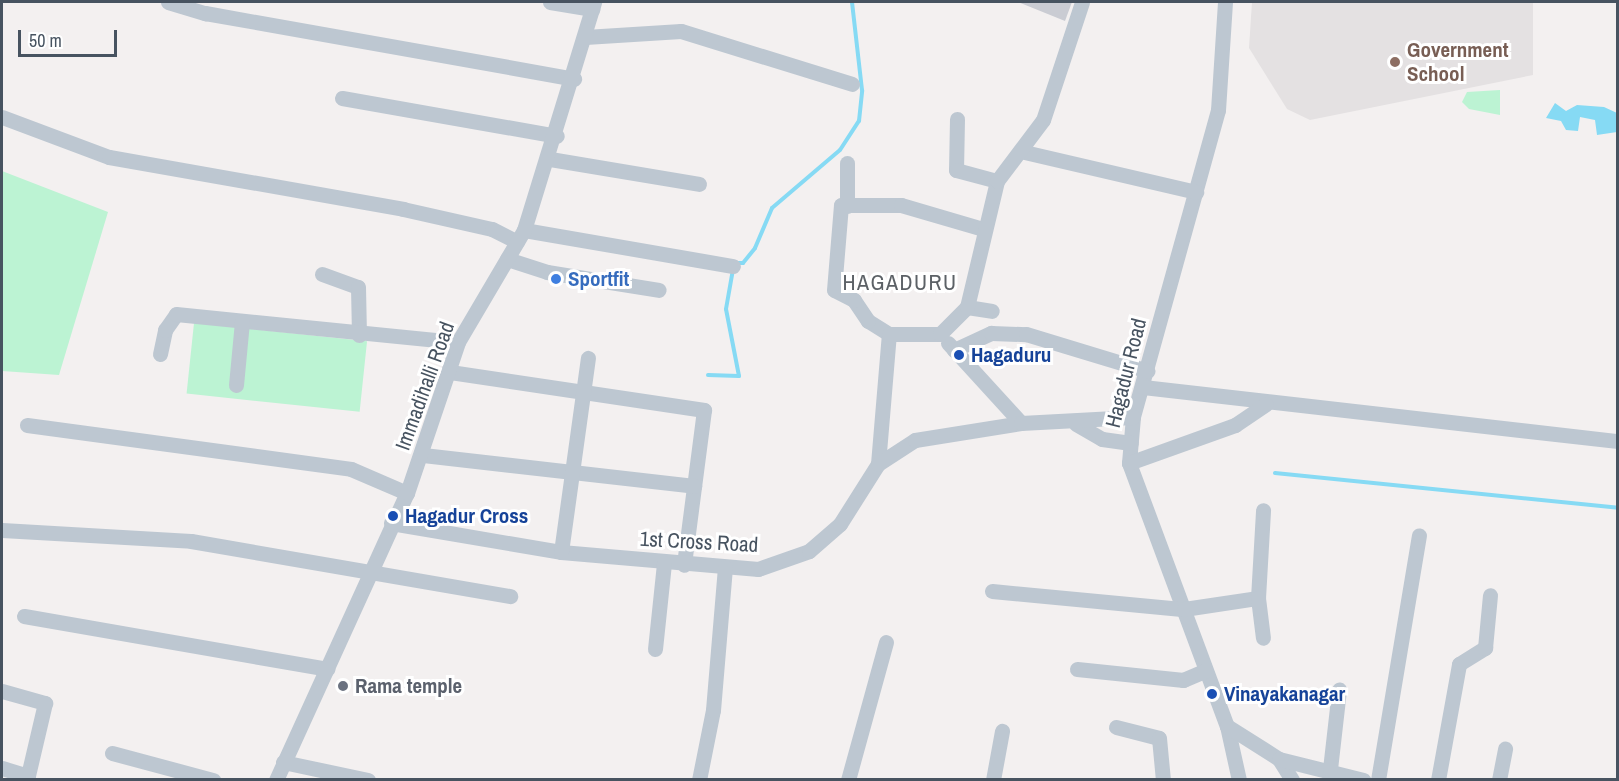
<!DOCTYPE html>
<html>
<head>
<meta charset="utf-8">
<style>
	body { margin:0 }
	#map { position:relative; width:1619px; height:781px; overflow:hidden; background:#f3f0f0; font-family:"Archivo Narrow",sans-serif }
	div>[style] { position:absolute }
	[style*='--x'] { left:calc(var(--x)*1px); top:calc(var(--y)*1px); width:calc(var(--w)*1px); rotate:calc(var(--a)*1deg) }
	.education>* { inset:0; background:#e4e1e2 }
	.green>* { inset:0; background:#bcf3d3; transform-origin:0 0 }
	.water>* { inset:0; background:#86daf4 }
	.stream>* { height:4px; margin:-2px; padding:0 2px; transform-origin:2px; border-radius:2px; background:#86daf4 }
	.building>* { inset:0; background:#caccd3 }
	.minor>* { height:15px; margin:-7.5px; padding:0 7.5px; transform-origin:7.5px; border-radius:7.5px; background:#bdc7d1 }
	.dots>* { width:16px; height:16px; translate:-50% -50%; box-sizing:border-box; border:3px solid #fff; border-radius:50% }
	span { translate:-50% -50%; white-space:nowrap; text-align:center; line-height:1.15; -webkit-text-stroke:6px #fff; paint-order:stroke }
	.education-label { font-size:21px; color:#785e54; font-weight:700 }
	.left { translate:0 -50%; text-align:left }
	.shop-label { font-size:21px; color:#366cbe; font-weight:700 }
	.transit-label { font-size:21px; color:#164399; font-weight:700 }
	.street-label { font-size:21px; color:#475360 }
	.worship-label { font-size:21px; color:#5b616d; font-weight:700 }
	.neighbourhood-label { font-size:22px; color:#5c6166; letter-spacing:1.5px }
	.frame { position:absolute; inset:0; border:3px solid #475360; pointer-events:none }
	.scale { position:absolute; left:18px; top:30px; width:99px; height:27px; box-sizing:border-box; border:3px solid #475360; border-top:0; padding-left:8px; font-size:18px; line-height:21px; white-space:nowrap; color:#475360; -webkit-text-stroke:4px #fff; paint-order:stroke }
</style>
</head>
<body>
<div id="map">
	<div class="education">
		<div style="clip-path:polygon(1252px 2px,1533px 2px,1533px 75px,1310px 120px,1287px 109px,1249px 48px)"></div>
	</div>
	<div class="green">
		<div style="clip-path:polygon(1500px 90px,1500px 115px,1469px 109px,1462px 102px,1467px 92px)"></div>
		<div style="clip-path:polygon(2px 171px,108px 212px,59px 375px,2px 371px)"></div>
		<div style="left:194px;top:323px;width:174px;height:71px;rotate:6deg"></div>
	</div>
	<div class="water">
		<div style="clip-path:polygon(1555px 103px,1566px 111px,1577px 105px,1604px 107px,1617px 113px,1617px 132px,1597px 135px,1595px 120px,1580px 117px,1578px 131px,1566px 130px,1561px 121px,1546px 118px)"></div>
	</div>
	<div class="stream">
		<div style="--x:735;--y:263;--w:8;--a:0"></div>
		<div style="--x:743;--y:263;--w:19;--a:-51"></div>
		<div style="--x:755;--y:248;--w:43;--a:-67"></div>
		<div style="--x:772;--y:208;--w:89;--a:-40.5"></div>
		<div style="--x:840;--y:150;--w:35;--a:-57"></div>
		<div style="--x:859;--y:121;--w:31;--a:-84"></div>
		<div style="--x:862;--y:90;--w:89;--a:-96.5"></div>
		<div style="--x:708;--y:375;--w:31;--a:2"></div>
		<div style="--x:739;--y:376;--w:68;--a:-101"></div>
		<div style="--x:726;--y:309;--w:40;--a:-80"></div>
		<div style="--x:1275;--y:473;--w:345;--a:5.8"></div>
	</div>
	<div class="building">
		<div style="clip-path:polygon(1018px 2px,1072px 2px,1065px 21px)"></div>
	</div>
	<div class="minor">
		<div style="--x:168;--y:2;--w:39;--a:17"></div>
		<div style="--x:205;--y:13;--w:375;--a:10.1"></div>
		<div style="--x:550;--y:2;--w:43;--a:9.5"></div>
		<div style="--x:1225;--y:2;--w:108;--a:93.7"></div>
		<div style="--x:1218;--y:110;--w:319;--a:105.5"></div>
		<div style="--x:1133;--y:417;--w:46;--a:95"></div>
		<div style="--x:1129;--y:463;--w:281;--a:69.6"></div>
		<div style="--x:1227;--y:726;--w:55;--a:77.5"></div>
		<div style="--x:585;--y:37;--w:96;--a:-3.6"></div>
		<div style="--x:681;--y:31;--w:179;--a:17.2"></div>
		<div style="--x:342;--y:98;--w:218;--a:10"></div>
		<div style="--x:2;--y:117;--w:114;--a:20.5"></div>
		<div style="--x:109;--y:157;--w:299;--a:10"></div>
		<div style="--x:403;--y:209;--w:91;--a:12.7"></div>
		<div style="--x:492;--y:229;--w:28;--a:27"></div>
		<div style="--x:957;--y:119;--w:51;--a:91.1"></div>
		<div style="--x:956;--y:170;--w:42;--a:15"></div>
		<div style="--x:1020;--y:151;--w:181;--a:13.1"></div>
		<div style="--x:550;--y:159;--w:151;--a:9.5"></div>
		<div style="--x:847;--y:163;--w:43;--a:90"></div>
		<div style="--x:524;--y:230;--w:212;--a:9.8"></div>
		<div style="--x:507;--y:259;--w:42;--a:18"></div>
		<div style="--x:547;--y:272;--w:113;--a:9.1"></div>
		<div style="--x:322;--y:274;--w:38;--a:20"></div>
		<div style="--x:358;--y:287;--w:48;--a:88.8"></div>
		<div style="--x:967;--y:307;--w:25;--a:9"></div>
		<div style="--x:889;--y:334;--w:25;--a:-148"></div>
		<div style="--x:868;--y:321;--w:25;--a:-124"></div>
		<div style="--x:854;--y:300;--w:22;--a:-153"></div>
		<div style="--x:834;--y:290;--w:85;--a:-85.3"></div>
		<div style="--x:841;--y:205;--w:60;--a:0"></div>
		<div style="--x:901;--y:205;--w:85;--a:16.3"></div>
		<div style="--x:948;--y:343;--w:108;--a:47.6"></div>
		<div style="--x:954;--y:350;--w:41;--a:-24.7"></div>
		<div style="--x:991;--y:333;--w:35;--a:2"></div>
		<div style="--x:1026;--y:334;--w:127;--a:16.9"></div>
		<div style="--x:160;--y:354;--w:25;--a:-78"></div>
		<div style="--x:165;--y:330;--w:19;--a:-55"></div>
		<div style="--x:176;--y:314;--w:283;--a:5.7"></div>
		<div style="--x:450;--y:372;--w:257;--a:8.5"></div>
		<div style="--x:704;--y:410;--w:156;--a:97.4"></div>
		<div style="--x:236;--y:385;--w:63;--a:-84.6"></div>
		<div style="--x:1143;--y:387;--w:478;--a:6.5"></div>
		<div style="--x:1076;--y:424;--w:30;--a:30"></div>
		<div style="--x:1102;--y:439;--w:29;--a:8"></div>
		<div style="--x:27;--y:425;--w:327;--a:7.7"></div>
		<div style="--x:351;--y:469;--w:61;--a:23.2"></div>
		<div style="--x:423;--y:455;--w:273;--a:6.5"></div>
		<div style="--x:1129;--y:463;--w:113;--a:-19.7"></div>
		<div style="--x:1235;--y:425;--w:37;--a:-34"></div>
		<div style="--x:878;--y:464;--w:130;--a:-85.2"></div>
		<div style="--x:889;--y:334;--w:51;--a:0"></div>
		<div style="--x:940;--y:334;--w:38;--a:-45"></div>
		<div style="--x:967;--y:307;--w:130;--a:-76.6"></div>
		<div style="--x:997;--y:181;--w:76;--a:-53"></div>
		<div style="--x:1043;--y:120;--w:124;--a:-71.7"></div>
		<div style="--x:391;--y:523;--w:172;--a:9.7"></div>
		<div style="--x:561;--y:552;--w:198;--a:4.9"></div>
		<div style="--x:758;--y:569;--w:54;--a:-19.4"></div>
		<div style="--x:809;--y:551;--w:41;--a:-41.1"></div>
		<div style="--x:840;--y:524;--w:71;--a:-57.7"></div>
		<div style="--x:878;--y:464;--w:44;--a:-33"></div>
		<div style="--x:915;--y:440;--w:107;--a:-9.1"></div>
		<div style="--x:1021;--y:423;--w:112;--a:-3.1"></div>
		<div style="--x:2;--y:530;--w:189;--a:3.3"></div>
		<div style="--x:191;--y:541;--w:324;--a:9.8"></div>
		<div style="--x:561;--y:552;--w:196;--a:-82.1"></div>
		<div style="--x:992;--y:591;--w:193;--a:5.4"></div>
		<div style="--x:1184;--y:609;--w:75;--a:-8.5"></div>
		<div style="--x:1258;--y:598;--w:88;--a:-86.7"></div>
		<div style="--x:1258;--y:598;--w:40;--a:82.9"></div>
		<div style="--x:24;--y:616;--w:308;--a:9.9"></div>
		<div style="--x:655;--y:649;--w:86;--a:-84"></div>
		<div style="--x:1077;--y:669;--w:107;--a:5.9"></div>
		<div style="--x:1183;--y:680;--w:23;--a:-23"></div>
		<div style="--x:2;--y:691;--w:45;--a:15.6"></div>
		<div style="--x:45;--y:703;--w:79;--a:103.2"></div>
		<div style="--x:1227;--y:726;--w:62;--a:32.4"></div>
		<div style="--x:1279;--y:759;--w:25;--a:58"></div>
		<div style="--x:1116;--y:727;--w:44;--a:14.3"></div>
		<div style="--x:1159;--y:738;--w:42;--a:84.6"></div>
		<div style="--x:112;--y:753;--w:105;--a:15"></div>
		<div style="--x:1279;--y:759;--w:87;--a:14"></div>
		<div style="--x:283;--y:762;--w:87;--a:12"></div>
		<div style="--x:2;--y:768;--w:27;--a:17"></div>
		<div style="--x:1330;--y:769;--w:80;--a:-83.5"></div>
		<div style="--x:276;--y:780;--w:315;--a:-65.5"></div>
		<div style="--x:407;--y:493;--w:159;--a:-71.3"></div>
		<div style="--x:458;--y:342;--w:130;--a:-59.5"></div>
		<div style="--x:524;--y:230;--w:239;--a:-72.9"></div>
		<div style="--x:699;--y:780;--w:71;--a:-78.7"></div>
		<div style="--x:713;--y:710;--w:143;--a:-85.2"></div>
		<div style="--x:848;--y:780;--w:143;--a:-74.6"></div>
		<div style="--x:993;--y:780;--w:50;--a:-79.6"></div>
		<div style="--x:1378;--y:780;--w:248;--a:-80.5"></div>
		<div style="--x:1438;--y:780;--w:118;--a:-79.7"></div>
		<div style="--x:1459;--y:664;--w:31;--a:-32"></div>
		<div style="--x:1485;--y:648;--w:53;--a:-84.6"></div>
		<div style="--x:1499;--y:780;--w:32;--a:-79"></div>
	</div>
	<div class="dots">
		<div style="left:1395px;top:62px;background:#8d6e63"></div>
		<div style="left:556px;top:279px;background:#3f7fe0"></div>
		<div style="left:959px;top:355px;background:#1a4fb4"></div>
		<div style="left:393px;top:516px;background:#1a4fb4"></div>
		<div style="left:343px;top:686px;background:#6b7280"></div>
		<div style="left:1212px;top:694px;background:#1a4fb4"></div>
	</div>
	<div class="education-label">
		<span class="left" style="left:1407px;top:62px">Government<br>School</span>
	</div>
	<div class="shop-label">
		<span class="left" style="left:568px;top:279px">Sportfit</span>
	</div>
	<div class="transit-label">
		<span class="left" style="left:971px;top:355px">Hagaduru</span>
		<span class="left" style="left:405px;top:516px">Hagadur Cross</span>
		<span class="left" style="left:1224px;top:694px">Vinayakanagar</span>
	</div>
	<div class="street-label">
		<span style="left:1126px;top:373px;rotate:-76deg">Hagadur Road</span>
		<span style="left:425px;top:386px;rotate:-70deg">Immadihalli Road</span>
		<span style="left:699px;top:542px;rotate:3deg">1st Cross Road</span>
	</div>
	<div class="worship-label">
		<span class="left" style="left:355px;top:686px">Rama temple</span>
	</div>
	<div class="neighbourhood-label">
		<span style="left:900px;top:283px">HAGADURU</span>
	</div>
	<div class="frame"></div>
	<div class="scale">50 m</div>
</div>
</body>
</html>
